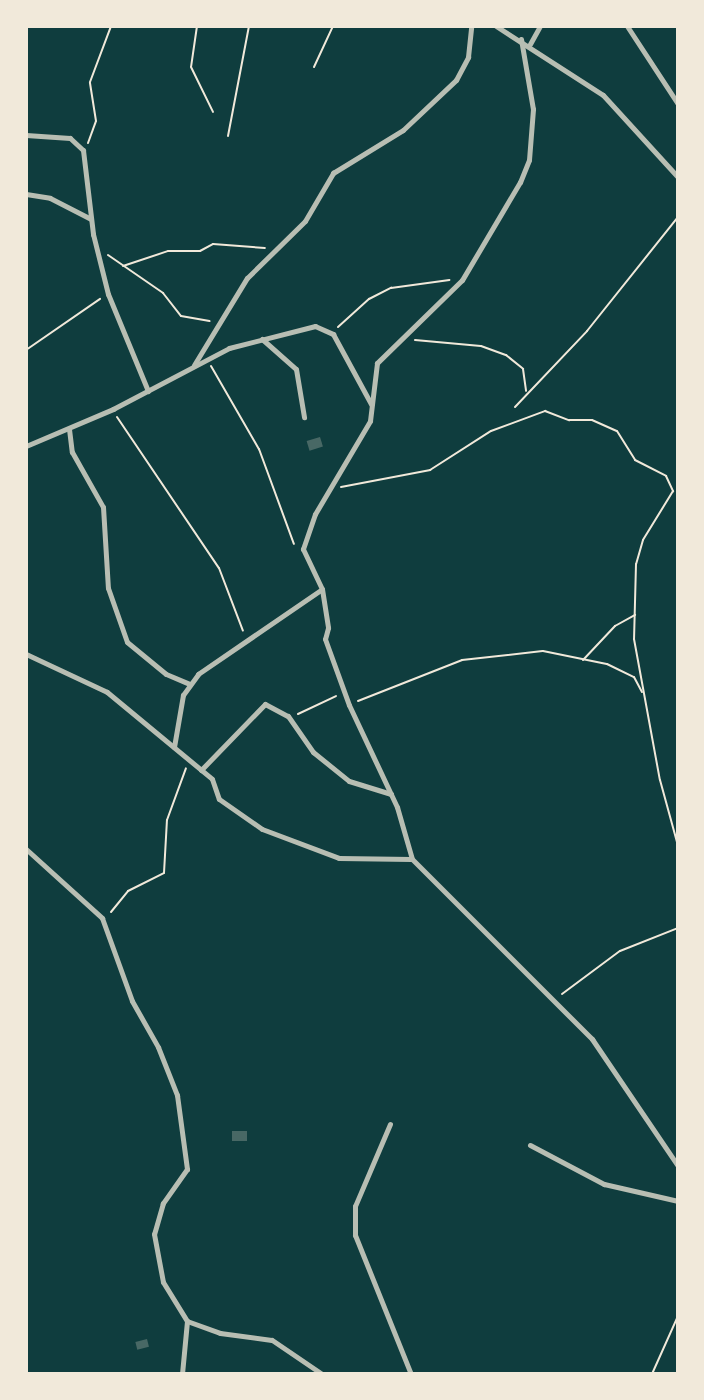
<!DOCTYPE html>
<html>
<head>
<meta charset="utf-8">
<style>
	body { margin:0 }
	#map { position:relative; width:704px; height:1400px; overflow:hidden; background:#0f3d3e; font-family:"Alegreya Sans",sans-serif }
	div>[style] { position:absolute }
	[style*='--x'] { left:calc(var(--x)*1px); top:calc(var(--y)*1px); width:calc(var(--w)*1px); rotate:calc(var(--a)*1deg) }
	.building>* { inset:0; background:#486865; transform-origin:0 0 }
	.path>* { height:2px; margin:-1px; padding:0 1px; transform-origin:1px; border-radius:1px; background:#f1e9da }
	.minor>* { height:5px; margin:-2.5px; padding:0 2.5px; transform-origin:2.5px; border-radius:2.5px; background:#b8beb3 }
	span { translate:-50% -50%; white-space:nowrap; text-align:center; line-height:1.15; -webkit-text-stroke:6px #f1e9da; paint-order:stroke }
	.frame { position:absolute; inset:0; border:28px solid #f1e9da; pointer-events:none }
</style>
</head>
<body>
<div id="map">
	<div class="building">
		<div style="left:320px;top:437px;width:10px;height:14px;rotate:73deg"></div>
		<div style="left:232px;top:1131px;width:15px;height:10px"></div>
		<div style="left:147px;top:1339px;width:8px;height:12px;rotate:76deg"></div>
	</div>
	<div class="path">
		<div style="--x:197;--y:26;--w:41;--a:98.3"></div>
		<div style="--x:191;--y:67;--w:50;--a:63.9"></div>
		<div style="--x:314;--y:67;--w:45;--a:-65.1"></div>
		<div style="--x:228;--y:136;--w:112;--a:-79.2"></div>
		<div style="--x:88;--y:143;--w:23;--a:-70"></div>
		<div style="--x:96;--y:121;--w:39;--a:-99"></div>
		<div style="--x:90;--y:82;--w:60;--a:-69.4"></div>
		<div style="--x:108;--y:255;--w:67;--a:34.6"></div>
		<div style="--x:163;--y:293;--w:29;--a:52"></div>
		<div style="--x:181;--y:316;--w:29;--a:10"></div>
		<div style="--x:123;--y:266;--w:47;--a:-18.4"></div>
		<div style="--x:168;--y:251;--w:32;--a:0"></div>
		<div style="--x:200;--y:251;--w:15;--a:-28"></div>
		<div style="--x:213;--y:244;--w:52;--a:4.4"></div>
		<div style="--x:338;--y:327;--w:42;--a:-42.1"></div>
		<div style="--x:369;--y:299;--w:25;--a:-27"></div>
		<div style="--x:391;--y:288;--w:59;--a:-7.9"></div>
		<div style="--x:415;--y:340;--w:66;--a:5.2"></div>
		<div style="--x:481;--y:346;--w:27;--a:20"></div>
		<div style="--x:506;--y:355;--w:22;--a:39"></div>
		<div style="--x:523;--y:369;--w:22;--a:82"></div>
		<div style="--x:26;--y:350;--w:90;--a:-34.6"></div>
		<div style="--x:211;--y:366;--w:96;--a:60"></div>
		<div style="--x:259;--y:449;--w:101;--a:69.8"></div>
		<div style="--x:515;--y:407;--w:105;--a:-46.5"></div>
		<div style="--x:587;--y:331;--w:146;--a:-51.4"></div>
		<div style="--x:117;--y:417;--w:182;--a:56"></div>
		<div style="--x:219;--y:568;--w:67;--a:69.1"></div>
		<div style="--x:341;--y:487;--w:91;--a:-10.8"></div>
		<div style="--x:430;--y:470;--w:72;--a:-32.6"></div>
		<div style="--x:491;--y:431;--w:58;--a:-20.3"></div>
		<div style="--x:545;--y:411;--w:26;--a:21"></div>
		<div style="--x:569;--y:420;--w:23;--a:0"></div>
		<div style="--x:592;--y:420;--w:27;--a:24"></div>
		<div style="--x:617;--y:431;--w:34;--a:58"></div>
		<div style="--x:635;--y:460;--w:35;--a:27"></div>
		<div style="--x:666;--y:476;--w:17;--a:65"></div>
		<div style="--x:673;--y:491;--w:57;--a:121.5"></div>
		<div style="--x:643;--y:540;--w:25;--a:106"></div>
		<div style="--x:636;--y:564;--w:75;--a:91.5"></div>
		<div style="--x:634;--y:639;--w:143;--a:79.6"></div>
		<div style="--x:660;--y:780;--w:68;--a:74.7"></div>
		<div style="--x:583;--y:660;--w:47;--a:-46.7"></div>
		<div style="--x:615;--y:626;--w:23;--a:-29"></div>
		<div style="--x:358;--y:701;--w:112;--a:-21.5"></div>
		<div style="--x:462;--y:660;--w:81;--a:-6.3"></div>
		<div style="--x:543;--y:651;--w:65;--a:11.5"></div>
		<div style="--x:607;--y:664;--w:30;--a:26"></div>
		<div style="--x:634;--y:677;--w:17;--a:62"></div>
		<div style="--x:298;--y:714;--w:42;--a:-25.3"></div>
		<div style="--x:111;--y:912;--w:27;--a:-51"></div>
		<div style="--x:128;--y:891;--w:40;--a:-26.6"></div>
		<div style="--x:164;--y:873;--w:53;--a:-86.8"></div>
		<div style="--x:167;--y:820;--w:55;--a:-69.9"></div>
		<div style="--x:562;--y:994;--w:72;--a:-36.6"></div>
		<div style="--x:620;--y:951;--w:62;--a:-21.6"></div>
		<div style="--x:652;--y:1374;--w:64;--a:-65.9"></div>
	</div>
	<div class="minor">
		<div style="--x:496;--y:26;--w:127;--a:32.8"></div>
		<div style="--x:603;--y:95;--w:111;--a:47.6"></div>
		<div style="--x:627;--y:26;--w:93;--a:56.8"></div>
		<div style="--x:521;--y:39;--w:71;--a:80.3"></div>
		<div style="--x:533;--y:109;--w:51;--a:94.5"></div>
		<div style="--x:529;--y:160;--w:24;--a:112"></div>
		<div style="--x:520;--y:182;--w:114;--a:120.6"></div>
		<div style="--x:462;--y:280;--w:119;--a:135.7"></div>
		<div style="--x:377;--y:363;--w:58;--a:96.9"></div>
		<div style="--x:370;--y:421;--w:108;--a:120.6"></div>
		<div style="--x:315;--y:514;--w:37;--a:109"></div>
		<div style="--x:303;--y:549;--w:44;--a:64.6"></div>
		<div style="--x:322;--y:589;--w:39;--a:81"></div>
		<div style="--x:328;--y:628;--w:11;--a:105"></div>
		<div style="--x:325;--y:639;--w:70;--a:70"></div>
		<div style="--x:349;--y:705;--w:113;--a:64.8"></div>
		<div style="--x:397;--y:807;--w:54;--a:73.9"></div>
		<div style="--x:412;--y:859;--w:255;--a:45"></div>
		<div style="--x:592;--y:1039;--w:153;--a:55.9"></div>
		<div style="--x:530;--y:44;--w:21;--a:-61"></div>
		<div style="--x:26;--y:135;--w:44;--a:3.9"></div>
		<div style="--x:70;--y:138;--w:18;--a:43"></div>
		<div style="--x:83;--y:150;--w:85;--a:83.2"></div>
		<div style="--x:93;--y:234;--w:62;--a:76"></div>
		<div style="--x:108;--y:294;--w:105;--a:67.6"></div>
		<div style="--x:26;--y:194;--w:24;--a:9"></div>
		<div style="--x:50;--y:198;--w:46;--a:27.1"></div>
		<div style="--x:262;--y:339;--w:45;--a:41.4"></div>
		<div style="--x:296;--y:369;--w:49;--a:80.5"></div>
		<div style="--x:194;--y:365;--w:102;--a:-58.7"></div>
		<div style="--x:247;--y:278;--w:81;--a:-44.5"></div>
		<div style="--x:305;--y:221;--w:56;--a:-59.7"></div>
		<div style="--x:333;--y:173;--w:82;--a:-31.6"></div>
		<div style="--x:403;--y:130;--w:73;--a:-43.3"></div>
		<div style="--x:456;--y:80;--w:26;--a:-62"></div>
		<div style="--x:468;--y:57;--w:31;--a:-84"></div>
		<div style="--x:69;--y:429;--w:23;--a:83"></div>
		<div style="--x:72;--y:452;--w:63;--a:60.6"></div>
		<div style="--x:103;--y:507;--w:81;--a:86.5"></div>
		<div style="--x:108;--y:588;--w:57;--a:70.6"></div>
		<div style="--x:127;--y:642;--w:50;--a:39.4"></div>
		<div style="--x:166;--y:674;--w:26;--a:23"></div>
		<div style="--x:26;--y:446;--w:95;--a:-23"></div>
		<div style="--x:113;--y:409;--w:131;--a:-27.7"></div>
		<div style="--x:229;--y:348;--w:89;--a:-14.3"></div>
		<div style="--x:315;--y:326;--w:20;--a:24"></div>
		<div style="--x:333;--y:334;--w:80;--a:61.5"></div>
		<div style="--x:26;--y:654;--w:89;--a:25.1"></div>
		<div style="--x:107;--y:692;--w:136;--a:39.6"></div>
		<div style="--x:212;--y:779;--w:21;--a:71"></div>
		<div style="--x:219;--y:799;--w:52;--a:34.9"></div>
		<div style="--x:262;--y:829;--w:82;--a:20.6"></div>
		<div style="--x:339;--y:858;--w:72;--a:0.8"></div>
		<div style="--x:174;--y:747;--w:53;--a:-80.2"></div>
		<div style="--x:183;--y:695;--w:26;--a:-54"></div>
		<div style="--x:198;--y:674;--w:150;--a:-34.4"></div>
		<div style="--x:201;--y:770;--w:92;--a:-45.9"></div>
		<div style="--x:265;--y:704;--w:26;--a:28"></div>
		<div style="--x:288;--y:716;--w:44;--a:55.2"></div>
		<div style="--x:313;--y:752;--w:46;--a:38.9"></div>
		<div style="--x:349;--y:781;--w:44;--a:17.2"></div>
		<div style="--x:26;--y:849;--w:103;--a:42.2"></div>
		<div style="--x:102;--y:918;--w:88;--a:70.1"></div>
		<div style="--x:132;--y:1001;--w:53;--a:60.5"></div>
		<div style="--x:158;--y:1047;--w:52;--a:68.4"></div>
		<div style="--x:177;--y:1095;--w:75;--a:82.3"></div>
		<div style="--x:187;--y:1169;--w:42;--a:125.2"></div>
		<div style="--x:163;--y:1203;--w:32;--a:106"></div>
		<div style="--x:154;--y:1234;--w:49;--a:79.4"></div>
		<div style="--x:163;--y:1282;--w:46;--a:58.4"></div>
		<div style="--x:187;--y:1321;--w:53;--a:95.4"></div>
		<div style="--x:390;--y:1124;--w:89;--a:113.1"></div>
		<div style="--x:355;--y:1206;--w:29;--a:90"></div>
		<div style="--x:355;--y:1235;--w:150;--a:68.1"></div>
		<div style="--x:530;--y:1145;--w:84;--a:27.8"></div>
		<div style="--x:604;--y:1184;--w:76;--a:12.9"></div>
		<div style="--x:187;--y:1321;--w:35;--a:20"></div>
		<div style="--x:220;--y:1333;--w:52;--a:7.7"></div>
		<div style="--x:272;--y:1340;--w:60;--a:34.2"></div>
	</div>
	<div class="frame"></div>
</div>
</body>
</html>
